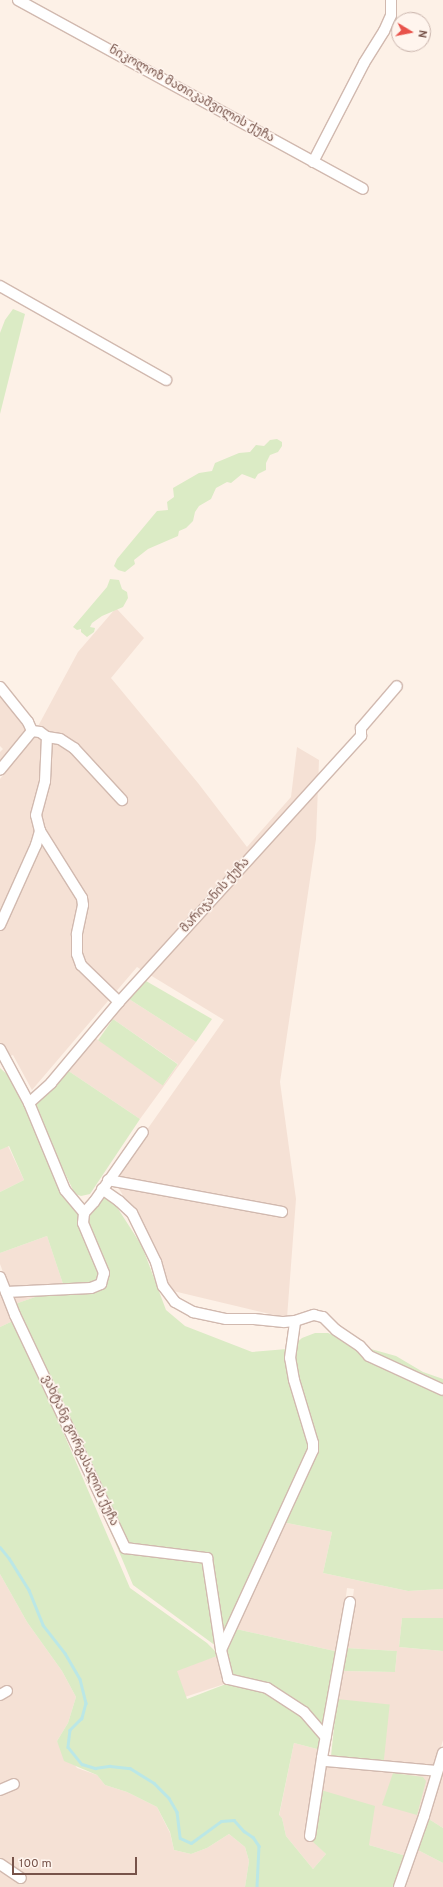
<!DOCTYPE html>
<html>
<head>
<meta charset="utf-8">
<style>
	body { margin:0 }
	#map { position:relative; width:443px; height:1887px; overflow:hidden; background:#fdf1e7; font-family:Overpass,"Noto Sans Georgian",sans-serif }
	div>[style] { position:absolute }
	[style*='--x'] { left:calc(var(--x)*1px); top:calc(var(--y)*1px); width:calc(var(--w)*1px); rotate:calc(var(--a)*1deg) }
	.residential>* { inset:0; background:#f5e1d5; transform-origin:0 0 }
	.green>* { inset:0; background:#dbebc5; transform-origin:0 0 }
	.stream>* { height:2.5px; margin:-1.25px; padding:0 1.25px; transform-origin:1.25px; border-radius:1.25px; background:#bbe7e6 }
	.roads { filter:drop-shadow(1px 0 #d1b9af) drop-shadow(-1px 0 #d1b9af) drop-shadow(0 1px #d1b9af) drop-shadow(0 -1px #d1b9af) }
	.minor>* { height:10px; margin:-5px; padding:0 5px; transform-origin:5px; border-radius:5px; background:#fff }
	span { translate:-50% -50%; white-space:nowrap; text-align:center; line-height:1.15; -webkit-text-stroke:3.5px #fff5ee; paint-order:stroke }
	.street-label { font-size:12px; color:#77534a }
	.north { position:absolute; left:391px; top:12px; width:40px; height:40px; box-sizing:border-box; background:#fff5ee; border:1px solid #c9b4ac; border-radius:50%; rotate:100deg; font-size:11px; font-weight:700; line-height:16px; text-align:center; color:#77534a }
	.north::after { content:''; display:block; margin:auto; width:14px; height:18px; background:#e8534b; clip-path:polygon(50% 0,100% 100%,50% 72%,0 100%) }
	.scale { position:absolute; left:12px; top:1857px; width:125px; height:18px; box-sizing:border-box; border:2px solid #77534a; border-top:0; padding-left:5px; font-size:12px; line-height:14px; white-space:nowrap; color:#77534a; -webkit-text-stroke:3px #fff5ee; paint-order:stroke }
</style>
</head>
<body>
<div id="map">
	<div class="residential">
		<div style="clip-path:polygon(116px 608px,144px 638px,111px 678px,198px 783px,247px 847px,291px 797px,297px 747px,319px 760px,316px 839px,280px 1082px,296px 1199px,287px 1318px,169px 1290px,153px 1246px,118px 1187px,118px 1171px,224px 1020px,137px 967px,32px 1090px,13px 1055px,0 1059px,0 779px,29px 743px,78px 652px)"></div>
		<div style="clip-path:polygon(0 693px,23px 721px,26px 729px,0 763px,0 752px,3px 749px,0 746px)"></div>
		<div style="clip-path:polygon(129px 999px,196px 1042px,140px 1119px,67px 1070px,95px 1038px,164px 1084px,178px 1064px,113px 1019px)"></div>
		<div style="clip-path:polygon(8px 1146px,24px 1180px,0 1192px,0 1150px)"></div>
		<div style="clip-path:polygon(47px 1236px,64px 1287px,15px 1304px,0 1264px,0 1253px)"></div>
		<div style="clip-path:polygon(2px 1290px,15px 1320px,0 1327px,0 1291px)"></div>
		<div style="clip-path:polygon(282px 1522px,332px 1532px,323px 1573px,408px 1591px,443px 1589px,443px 1618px,402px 1618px,399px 1647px,443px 1651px,443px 1740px,435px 1767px,381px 1764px,337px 1699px,342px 1671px,395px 1672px,397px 1651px,346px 1648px,354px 1589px,347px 1588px,339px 1652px,236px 1629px)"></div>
		<div style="clip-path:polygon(0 1574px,27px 1622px,62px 1671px,76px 1697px,68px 1723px,57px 1741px,77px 1768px,97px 1775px,105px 1785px,127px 1792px,157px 1807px,170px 1833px,174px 1850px,191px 1854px,207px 1848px,229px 1834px,245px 1847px,249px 1861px,245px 1887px,0 1887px)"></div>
		<div style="left:217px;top:1656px;width:29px;height:44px;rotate:72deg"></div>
		<div style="clip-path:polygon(294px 1743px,321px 1750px,307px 1835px,326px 1854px,313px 1869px,286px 1836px,282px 1818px,279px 1816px)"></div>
		<div style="clip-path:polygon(325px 1763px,427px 1774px,430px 1780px,406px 1856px,369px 1845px,321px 1790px)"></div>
		<div style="clip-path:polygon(443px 1768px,443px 1828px,424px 1816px)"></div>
		<div style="clip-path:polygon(414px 1848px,443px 1863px,443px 1887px,399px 1887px)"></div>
	</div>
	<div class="green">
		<div style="clip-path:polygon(13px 309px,25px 314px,0 414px,0 333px,5px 320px)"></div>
		<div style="clip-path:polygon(277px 439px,282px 442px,282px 446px,278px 452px,270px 455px,266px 463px,266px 470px,258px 474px,255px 479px,242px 474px,231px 483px,227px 482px,216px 488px,211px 499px,199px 506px,195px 512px,193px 521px,186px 528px,179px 531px,178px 536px,148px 549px,134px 560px,135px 564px,125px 572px,118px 570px,114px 566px,117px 559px,157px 511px,168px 510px,167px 502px,174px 497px,173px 488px,199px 473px,212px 471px,215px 463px,239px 453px,250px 452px,256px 445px,264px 446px,270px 440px)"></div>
		<div style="clip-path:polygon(110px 579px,119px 580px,122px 589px,127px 592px,128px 598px,123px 607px,102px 616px,92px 623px,90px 627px,95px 628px,94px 632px,87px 637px,81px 632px,81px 629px,77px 630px,73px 627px,107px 587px)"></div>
		<div style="clip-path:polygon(146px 981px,212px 1019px,196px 1042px,129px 999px)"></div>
		<div style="left:113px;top:1019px;width:79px;height:26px;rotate:35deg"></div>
		<div style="clip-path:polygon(0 1068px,9px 1076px,67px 1193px,73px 1200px,84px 1204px,91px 1204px,104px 1187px,142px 1246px,166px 1310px,185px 1326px,252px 1352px,287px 1349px,310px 1449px,220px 1649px,133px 1585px,15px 1304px,64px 1287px,47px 1236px,0 1253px,0 1192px,24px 1180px,9px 1146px,0 1150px)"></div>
		<div style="clip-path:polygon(67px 1070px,140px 1119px,90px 1194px,81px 1196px,75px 1194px,33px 1108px)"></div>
		<div style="clip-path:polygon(15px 1320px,130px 1588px,207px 1643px,216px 1652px,217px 1656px,177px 1671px,187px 1699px,226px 1684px,266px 1691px,302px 1713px,324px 1737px,321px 1750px,294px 1743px,279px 1815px,282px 1818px,286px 1836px,313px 1869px,326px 1854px,312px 1841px,321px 1790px,375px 1806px,369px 1845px,406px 1856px,394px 1887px,245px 1887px,249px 1861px,245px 1847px,229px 1834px,207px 1848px,191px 1854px,174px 1850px,170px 1832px,157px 1807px,127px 1792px,105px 1785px,97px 1775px,64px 1761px,57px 1741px,68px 1723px,76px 1697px,62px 1671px,27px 1622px,0 1574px,0 1327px)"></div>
		<div style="clip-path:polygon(315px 1333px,328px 1333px,360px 1346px,396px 1356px,423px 1372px,443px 1379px,443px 1589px,408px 1591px,323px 1573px,332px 1532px,282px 1522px,315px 1449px,296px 1381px,294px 1345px,302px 1338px)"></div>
		<div style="clip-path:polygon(402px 1618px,443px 1618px,443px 1651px,399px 1647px)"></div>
		<div style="clip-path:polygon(236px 1629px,339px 1652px,325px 1731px,307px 1711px,230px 1677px,224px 1651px)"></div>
		<div style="clip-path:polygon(346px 1648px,397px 1651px,395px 1672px,342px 1671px)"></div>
		<div style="left:337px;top:1699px;width:53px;height:58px;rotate:6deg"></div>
		<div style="clip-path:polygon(393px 1773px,423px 1777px,426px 1781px,417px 1815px,382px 1805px)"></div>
		<div style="clip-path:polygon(424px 1816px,443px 1828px,443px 1863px,414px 1848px)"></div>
	</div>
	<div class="stream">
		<div style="--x:0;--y:1547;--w:14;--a:51"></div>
		<div style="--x:9;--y:1558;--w:38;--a:58"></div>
		<div style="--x:29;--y:1590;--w:38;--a:68"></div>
		<div style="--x:43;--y:1625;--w:36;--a:52"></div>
		<div style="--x:65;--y:1653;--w:30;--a:60"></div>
		<div style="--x:80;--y:1679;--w:25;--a:76"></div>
		<div style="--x:86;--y:1703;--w:16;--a:105"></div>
		<div style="--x:82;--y:1718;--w:17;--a:135"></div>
		<div style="--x:70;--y:1730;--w:17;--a:97"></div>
		<div style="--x:68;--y:1747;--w:22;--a:51"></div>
		<div style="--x:82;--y:1764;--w:14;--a:17"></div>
		<div style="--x:95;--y:1768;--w:15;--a:-8"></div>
		<div style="--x:110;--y:1766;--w:20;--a:6"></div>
		<div style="--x:130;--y:1768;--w:28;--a:32"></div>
		<div style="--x:154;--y:1783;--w:21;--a:45"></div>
		<div style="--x:169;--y:1798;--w:16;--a:60"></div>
		<div style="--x:177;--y:1812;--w:26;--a:83"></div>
		<div style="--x:180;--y:1838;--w:12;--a:24"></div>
		<div style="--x:191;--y:1843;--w:37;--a:-36"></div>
		<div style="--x:221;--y:1821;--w:13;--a:-4"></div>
		<div style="--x:234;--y:1820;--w:15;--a:48"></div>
		<div style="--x:244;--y:1831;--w:11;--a:34"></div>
		<div style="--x:253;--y:1837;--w:11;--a:56"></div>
		<div style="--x:259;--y:1846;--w:41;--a:92.8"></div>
	</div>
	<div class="roads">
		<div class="minor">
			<div style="--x:18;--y:0;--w:393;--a:28.7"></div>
			<div style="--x:313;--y:162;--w:111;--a:-62.7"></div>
			<div style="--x:364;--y:63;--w:38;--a:-58"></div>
			<div style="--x:384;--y:31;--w:17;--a:-66"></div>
			<div style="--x:391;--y:15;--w:15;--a:-90"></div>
			<div style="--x:0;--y:286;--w:191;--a:29.5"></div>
			<div style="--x:0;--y:687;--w:45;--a:51.3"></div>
			<div style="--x:28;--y:722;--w:10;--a:66"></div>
			<div style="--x:32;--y:731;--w:50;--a:129.4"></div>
			<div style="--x:32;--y:731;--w:8;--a:7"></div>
			<div style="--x:40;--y:732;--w:9;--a:36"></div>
			<div style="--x:47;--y:737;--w:13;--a:9"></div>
			<div style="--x:60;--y:739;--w:17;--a:33"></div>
			<div style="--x:74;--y:748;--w:71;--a:47.3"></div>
			<div style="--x:40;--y:831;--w:79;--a:57.9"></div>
			<div style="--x:82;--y:898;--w:7;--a:82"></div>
			<div style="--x:83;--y:905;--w:30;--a:102"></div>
			<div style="--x:77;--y:934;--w:20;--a:90"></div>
			<div style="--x:77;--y:954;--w:12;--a:70"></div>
			<div style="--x:81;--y:965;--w:53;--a:44.2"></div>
			<div style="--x:0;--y:925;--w:88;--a:-65.8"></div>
			<div style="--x:36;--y:845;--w:15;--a:-74"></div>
			<div style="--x:40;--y:831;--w:16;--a:-104"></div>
			<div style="--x:36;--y:815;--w:35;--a:-75"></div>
			<div style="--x:45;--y:781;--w:44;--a:-87.4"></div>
			<div style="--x:0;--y:1049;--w:61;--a:61.8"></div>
			<div style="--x:29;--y:1103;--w:94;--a:67.5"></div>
			<div style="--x:65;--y:1190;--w:30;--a:50"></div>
			<div style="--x:84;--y:1213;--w:15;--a:-48"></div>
			<div style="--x:94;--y:1202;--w:85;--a:-55"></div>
			<div style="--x:29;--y:1103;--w:30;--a:-42"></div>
			<div style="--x:51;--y:1083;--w:106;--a:-50"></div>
			<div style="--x:119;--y:1002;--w:360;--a:-47.7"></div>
			<div style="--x:361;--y:736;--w:8;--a:-90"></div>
			<div style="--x:361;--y:728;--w:55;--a:-49.4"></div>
			<div style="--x:108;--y:1180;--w:177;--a:10.4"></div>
			<div style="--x:102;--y:1189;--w:21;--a:35"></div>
			<div style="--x:119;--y:1201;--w:18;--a:43"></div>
			<div style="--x:132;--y:1213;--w:55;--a:63.9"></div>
			<div style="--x:156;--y:1262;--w:25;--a:74"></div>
			<div style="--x:163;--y:1286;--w:20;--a:53"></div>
			<div style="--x:175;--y:1302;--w:21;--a:29"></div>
			<div style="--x:193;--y:1312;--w:34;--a:12"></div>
			<div style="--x:226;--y:1319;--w:28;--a:0"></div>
			<div style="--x:254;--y:1319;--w:30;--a:6"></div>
			<div style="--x:284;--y:1322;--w:11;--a:-5"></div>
			<div style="--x:295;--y:1321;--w:20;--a:-18"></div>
			<div style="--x:314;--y:1315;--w:9;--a:13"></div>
			<div style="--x:323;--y:1317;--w:18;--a:45"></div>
			<div style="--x:336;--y:1330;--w:29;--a:34"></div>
			<div style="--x:360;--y:1346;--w:13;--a:48"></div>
			<div style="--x:369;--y:1356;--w:81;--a:24.7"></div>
			<div style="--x:0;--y:1277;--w:41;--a:68.5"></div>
			<div style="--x:15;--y:1315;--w:258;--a:64.7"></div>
			<div style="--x:125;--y:1548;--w:83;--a:7"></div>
			<div style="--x:207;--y:1558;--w:93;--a:81.3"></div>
			<div style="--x:221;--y:1650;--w:30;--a:76"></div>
			<div style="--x:228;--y:1679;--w:40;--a:13"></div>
			<div style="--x:267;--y:1688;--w:44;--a:33"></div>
			<div style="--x:304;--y:1712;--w:33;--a:49"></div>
			<div style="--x:6;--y:1292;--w:85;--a:-2.7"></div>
			<div style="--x:91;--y:1288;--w:11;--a:-22"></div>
			<div style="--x:101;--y:1284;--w:11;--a:-75"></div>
			<div style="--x:104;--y:1273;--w:54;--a:-112.8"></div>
			<div style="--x:83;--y:1223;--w:10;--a:-84"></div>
			<div style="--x:350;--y:1602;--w:158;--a:100.2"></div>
			<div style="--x:322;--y:1758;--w:5;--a:37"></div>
			<div style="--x:326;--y:1761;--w:111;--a:5.1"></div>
			<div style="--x:221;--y:1650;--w:220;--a:-65.3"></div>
			<div style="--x:313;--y:1450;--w:7;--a:-90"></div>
			<div style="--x:313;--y:1443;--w:66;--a:-106.8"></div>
			<div style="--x:294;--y:1380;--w:22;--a:-100"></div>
			<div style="--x:290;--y:1358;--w:37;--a:-82"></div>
			<div style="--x:0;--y:1695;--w:8;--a:-30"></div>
			<div style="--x:0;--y:1790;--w:15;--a:-23"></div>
			<div style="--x:310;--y:1836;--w:79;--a:-81.3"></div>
			<div style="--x:0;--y:1864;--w:25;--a:34"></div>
			<div style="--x:399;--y:1887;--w:75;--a:-70.6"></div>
			<div style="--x:424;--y:1816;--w:66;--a:-73.2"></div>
		</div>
	</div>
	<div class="street-label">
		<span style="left:191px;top:95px;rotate:29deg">ნიკოლოზ მათიკაშვილის ქუჩა</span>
		<span style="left:216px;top:896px;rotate:-48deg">მარიჯანის ქუჩა</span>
		<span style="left:79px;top:1451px;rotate:65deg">ვახტანგ გორგასალის ქუჩა</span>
	</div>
	<div class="north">N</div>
	<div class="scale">100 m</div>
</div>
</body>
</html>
